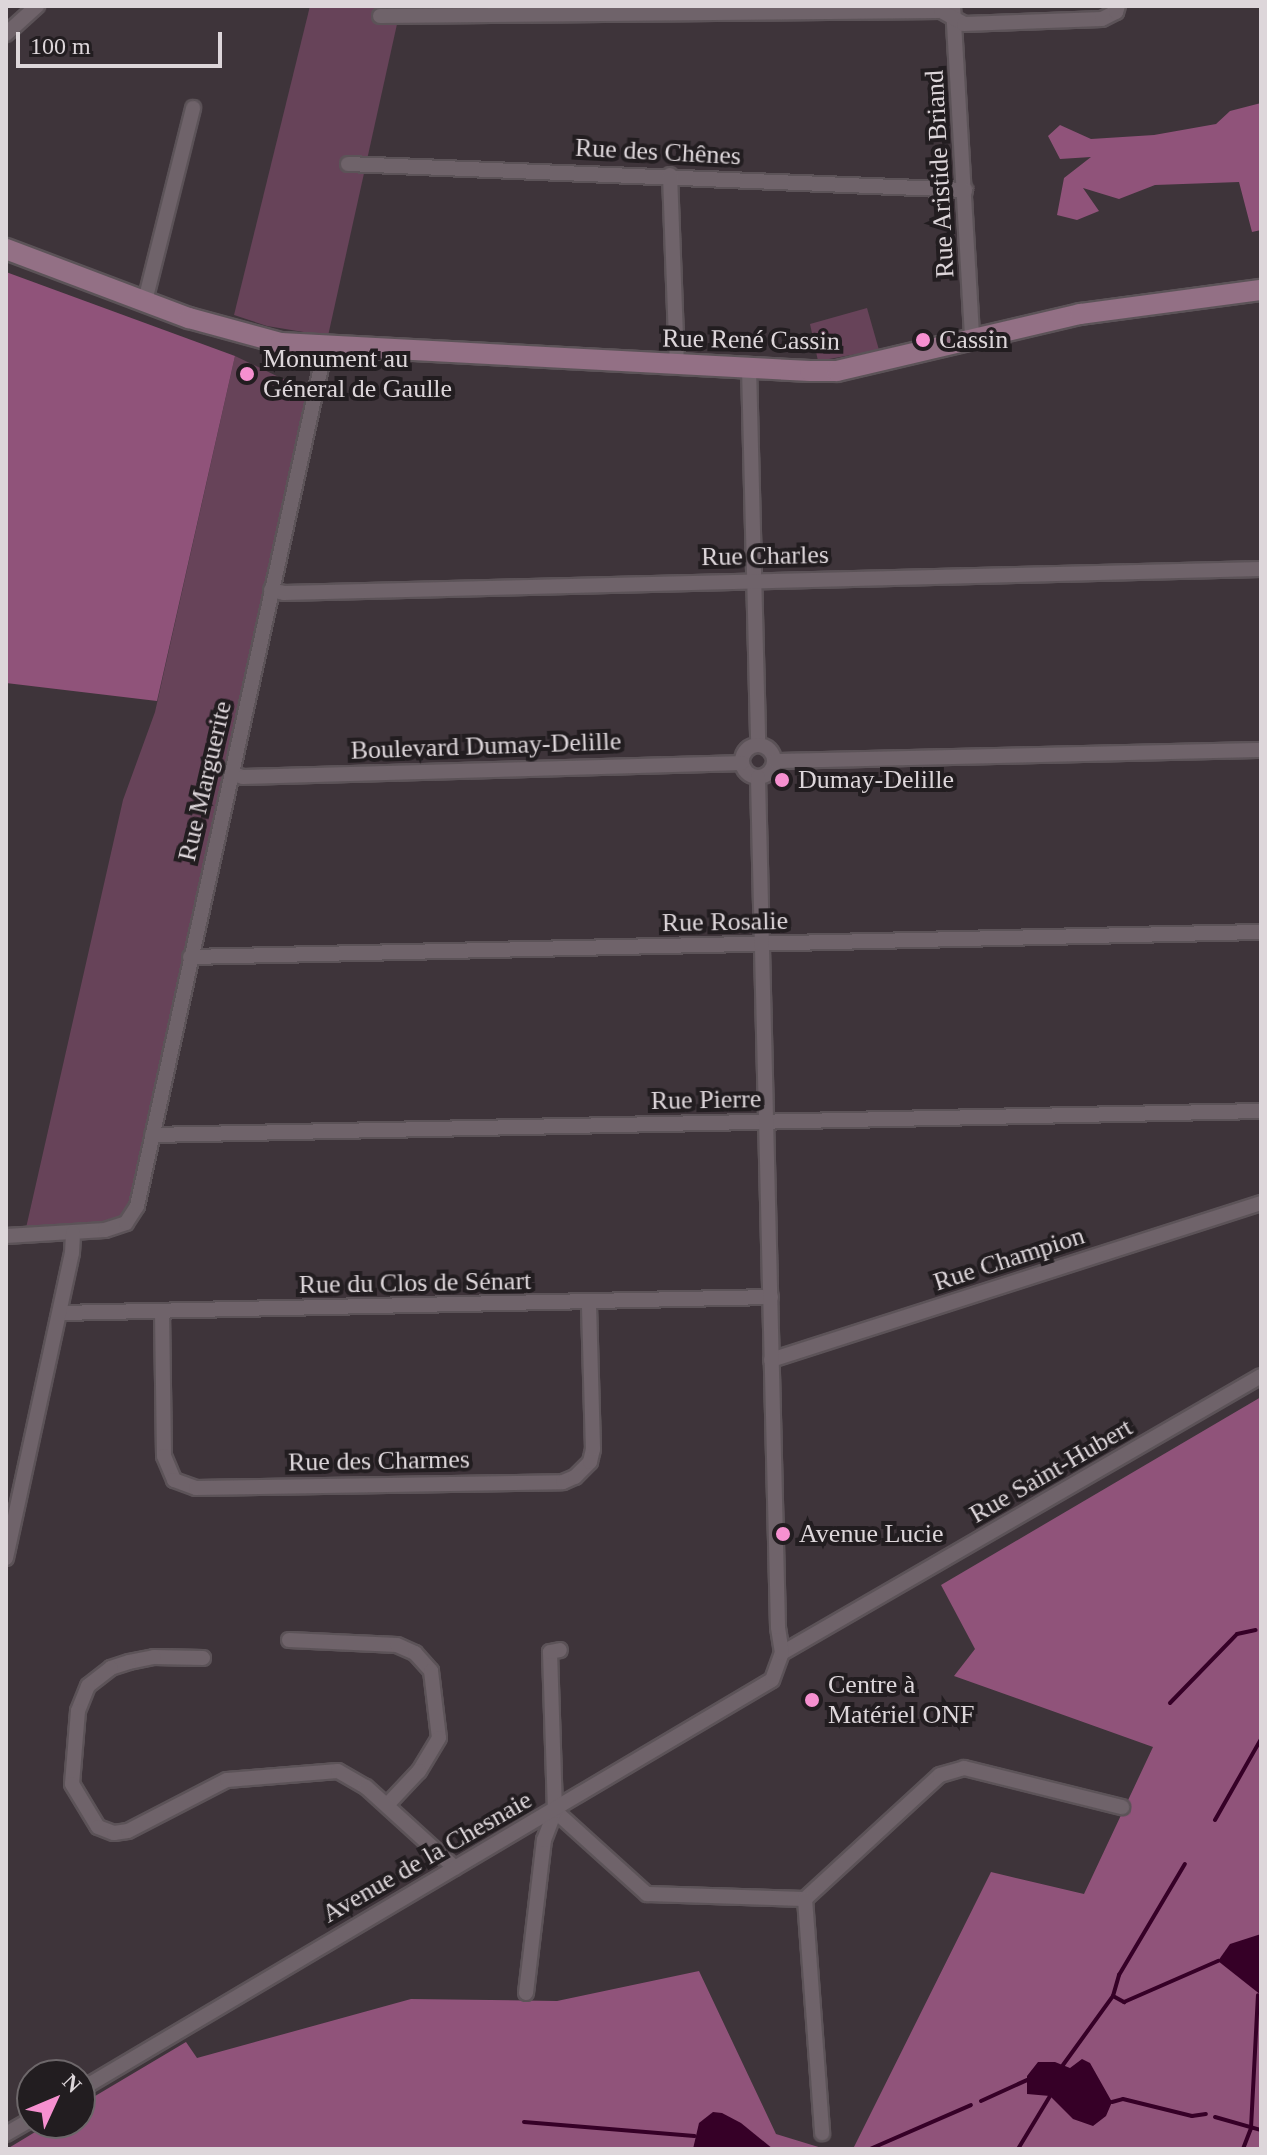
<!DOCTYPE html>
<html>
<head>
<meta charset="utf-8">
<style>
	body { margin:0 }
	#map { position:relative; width:1267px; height:2155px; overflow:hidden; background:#3e343a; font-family:Georgia,serif }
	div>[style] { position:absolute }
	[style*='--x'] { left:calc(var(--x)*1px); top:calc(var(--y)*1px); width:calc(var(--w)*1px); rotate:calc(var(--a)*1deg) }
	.green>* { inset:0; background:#674359 }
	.forest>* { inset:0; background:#90537a }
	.water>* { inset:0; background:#360027 }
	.stream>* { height:4px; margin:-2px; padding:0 2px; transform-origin:2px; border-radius:2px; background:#360027 }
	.roads { filter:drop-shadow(2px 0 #5c5358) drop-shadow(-2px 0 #5c5358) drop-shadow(0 2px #5c5358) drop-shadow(0 -2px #5c5358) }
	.minor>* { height:14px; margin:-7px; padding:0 7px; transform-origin:7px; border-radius:7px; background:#6f636a }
	.minor>.ring { margin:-7px; padding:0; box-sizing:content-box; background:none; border:14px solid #6f636a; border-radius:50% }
	.secondary>* { height:20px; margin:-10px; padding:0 10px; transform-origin:10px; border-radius:10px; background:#937085 }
	.dots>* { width:22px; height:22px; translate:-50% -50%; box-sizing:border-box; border:4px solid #221d20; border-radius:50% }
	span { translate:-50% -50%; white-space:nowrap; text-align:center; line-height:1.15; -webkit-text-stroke:8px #221d20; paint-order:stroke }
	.street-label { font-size:26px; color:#ddd6da }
	.poi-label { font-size:26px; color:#ddd6da }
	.left { translate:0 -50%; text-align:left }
	.frame { position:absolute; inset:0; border:8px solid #ddd6da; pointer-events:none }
	.north { position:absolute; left:16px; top:2059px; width:80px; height:80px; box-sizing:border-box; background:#221d20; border:2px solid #6d676a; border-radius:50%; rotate:46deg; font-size:22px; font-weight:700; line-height:32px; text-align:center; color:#ddd6da }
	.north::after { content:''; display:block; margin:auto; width:28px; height:36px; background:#f690d0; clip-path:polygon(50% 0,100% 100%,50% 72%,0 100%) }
	.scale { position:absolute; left:16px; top:32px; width:206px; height:36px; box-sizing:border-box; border:4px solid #ddd6da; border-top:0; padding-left:10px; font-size:24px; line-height:28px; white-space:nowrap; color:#ddd6da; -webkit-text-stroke:6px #221d20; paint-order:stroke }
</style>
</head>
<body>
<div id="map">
	<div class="green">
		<div style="clip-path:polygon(310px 6px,401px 6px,328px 336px,267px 326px,234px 315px)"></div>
		<div style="clip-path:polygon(867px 308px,879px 350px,818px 361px,810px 324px)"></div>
		<div style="clip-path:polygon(235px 356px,310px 392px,128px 1211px,112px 1224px,26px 1228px,123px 800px,155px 712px)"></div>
	</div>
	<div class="forest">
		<div style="clip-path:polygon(1261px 103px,1261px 230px,1252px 232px,1239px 182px,1155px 185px,1119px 199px,1083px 188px,1099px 211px,1077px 220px,1057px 215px,1064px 178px,1091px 157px,1060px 159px,1048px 136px,1060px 125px,1091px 139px,1154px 135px,1216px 124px,1230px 111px)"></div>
		<div style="clip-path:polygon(6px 272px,235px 356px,157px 701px,6px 683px)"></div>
		<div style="clip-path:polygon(1261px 1397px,1261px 2149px,853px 2149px,991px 1872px,1084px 1894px,1153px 1747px,954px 1676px,975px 1649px,941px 1585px)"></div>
		<div style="clip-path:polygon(699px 1971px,776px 2134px,825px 2149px,7px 2149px,50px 2123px,80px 2123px,80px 2105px,186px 2042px,197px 2058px,411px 1999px,557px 2001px)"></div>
	</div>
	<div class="water">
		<div style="clip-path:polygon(1261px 1934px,1261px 1995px,1218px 1961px,1230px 1944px)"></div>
		<div style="clip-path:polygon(1082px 2059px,1090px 2063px,1112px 2102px,1106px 2116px,1093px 2126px,1073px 2119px,1050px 2096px,1027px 2094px,1027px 2076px,1038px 2062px,1055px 2062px,1070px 2068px)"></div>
		<div style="clip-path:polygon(713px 2112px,722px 2113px,741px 2123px,773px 2149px,693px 2149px,699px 2123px)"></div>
	</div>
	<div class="stream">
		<div style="--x:1170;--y:1703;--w:96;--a:-45.8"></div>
		<div style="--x:1237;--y:1634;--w:19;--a:-12"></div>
		<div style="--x:1215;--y:1820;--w:93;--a:-60.4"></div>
		<div style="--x:1113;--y:1996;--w:13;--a:29"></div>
		<div style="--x:1124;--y:2002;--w:103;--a:-23.6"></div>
		<div style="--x:1063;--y:2065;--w:85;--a:-54.1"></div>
		<div style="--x:1113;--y:1996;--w:22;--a:-74"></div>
		<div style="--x:1119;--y:1975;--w:129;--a:-59.3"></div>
		<div style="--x:981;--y:2101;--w:51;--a:-24.5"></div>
		<div style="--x:1112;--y:2102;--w:11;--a:-15"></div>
		<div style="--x:1123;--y:2099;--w:71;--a:13.8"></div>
		<div style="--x:1192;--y:2116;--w:14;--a:-8"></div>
		<div style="--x:1215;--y:2117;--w:48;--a:15.8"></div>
		<div style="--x:524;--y:2122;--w:171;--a:4.7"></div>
		<div style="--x:870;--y:2149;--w:110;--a:-23.5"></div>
		<div style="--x:1018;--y:2149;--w:62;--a:-58.9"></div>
		<div style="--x:1243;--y:2149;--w:22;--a:-69"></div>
		<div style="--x:1251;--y:2128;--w:133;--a:-87"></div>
	</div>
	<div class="roads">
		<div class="minor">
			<div style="--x:953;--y:6;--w:334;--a:86.7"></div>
			<div style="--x:380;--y:16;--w:561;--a:-0.51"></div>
			<div style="--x:941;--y:11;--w:26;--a:29"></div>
			<div style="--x:964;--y:24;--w:138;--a:-2.1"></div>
			<div style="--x:1102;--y:19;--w:16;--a:-27"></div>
			<div style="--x:1116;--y:12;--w:6;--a:-72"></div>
			<div style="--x:6;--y:34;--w:42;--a:-42.1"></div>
			<div style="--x:348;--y:164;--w:618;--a:2.41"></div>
			<div style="--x:670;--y:175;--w:190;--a:87.9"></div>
			<div style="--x:145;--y:301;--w:199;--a:-76"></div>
			<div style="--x:288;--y:346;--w:20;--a:24"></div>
			<div style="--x:306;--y:354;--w:20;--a:41"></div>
			<div style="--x:749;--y:367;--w:378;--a:88.6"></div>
			<div style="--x:271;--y:590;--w:13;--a:13"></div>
			<div style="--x:284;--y:593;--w:977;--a:-1.41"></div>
			<div class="ring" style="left:742px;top:745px;width:18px;height:18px"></div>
			<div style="--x:775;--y:761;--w:486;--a:-1.3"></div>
			<div style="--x:233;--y:774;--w:10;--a:17"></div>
			<div style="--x:243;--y:777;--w:499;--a:-1.6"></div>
			<div style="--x:190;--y:957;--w:1071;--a:-1.34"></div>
			<div style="--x:152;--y:1135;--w:1109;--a:-1.24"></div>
			<div style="--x:6;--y:1236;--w:99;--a:-3.5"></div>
			<div style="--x:105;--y:1230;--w:22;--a:-18"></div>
			<div style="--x:126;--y:1223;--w:20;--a:-57"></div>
			<div style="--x:137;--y:1206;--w:859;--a:-77.63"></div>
			<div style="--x:321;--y:367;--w:26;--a:-50"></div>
			<div style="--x:162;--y:1312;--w:144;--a:89.2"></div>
			<div style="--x:164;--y:1456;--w:26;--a:67"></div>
			<div style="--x:174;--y:1480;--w:23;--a:20"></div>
			<div style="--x:196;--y:1488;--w:367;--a:-0.9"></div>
			<div style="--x:563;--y:1482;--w:13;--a:-23"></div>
			<div style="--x:575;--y:1477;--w:21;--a:-45"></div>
			<div style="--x:590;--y:1462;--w:13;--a:-77"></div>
			<div style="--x:593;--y:1449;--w:146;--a:-91.6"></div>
			<div style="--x:60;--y:1313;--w:711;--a:-1.29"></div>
			<div style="--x:771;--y:1360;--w:515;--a:-17.77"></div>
			<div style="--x:6;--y:1558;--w:312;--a:-77.8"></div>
			<div style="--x:72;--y:1253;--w:20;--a:-87"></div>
			<div style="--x:289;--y:1640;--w:108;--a:2.7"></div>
			<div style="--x:397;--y:1645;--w:20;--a:24"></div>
			<div style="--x:415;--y:1653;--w:24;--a:48"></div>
			<div style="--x:431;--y:1671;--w:67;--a:83.2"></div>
			<div style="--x:439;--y:1738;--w:39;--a:121"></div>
			<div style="--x:419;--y:1771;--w:47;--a:133.3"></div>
			<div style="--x:782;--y:1653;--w:553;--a:-30.04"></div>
			<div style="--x:203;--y:1658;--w:49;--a:-178.8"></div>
			<div style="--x:154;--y:1657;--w:25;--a:169"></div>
			<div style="--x:129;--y:1662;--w:19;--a:162"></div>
			<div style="--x:111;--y:1668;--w:29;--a:142"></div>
			<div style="--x:88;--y:1686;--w:27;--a:112"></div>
			<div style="--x:78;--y:1711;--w:73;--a:94.7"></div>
			<div style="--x:72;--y:1784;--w:50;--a:58.8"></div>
			<div style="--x:98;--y:1827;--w:17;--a:21"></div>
			<div style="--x:114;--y:1833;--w:14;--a:-8"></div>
			<div style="--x:128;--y:1831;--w:111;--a:-27.3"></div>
			<div style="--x:227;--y:1780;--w:111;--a:-4.6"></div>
			<div style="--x:338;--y:1771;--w:32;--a:30"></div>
			<div style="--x:366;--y:1787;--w:120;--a:42.3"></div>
			<div style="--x:555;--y:1811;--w:124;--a:42.1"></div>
			<div style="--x:647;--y:1894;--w:158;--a:1.8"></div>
			<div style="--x:805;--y:1899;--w:183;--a:-42.6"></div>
			<div style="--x:940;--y:1775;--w:25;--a:-16"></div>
			<div style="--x:964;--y:1768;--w:163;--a:13.9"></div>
			<div style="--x:805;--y:1899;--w:235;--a:85.8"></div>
			<div style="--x:526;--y:1993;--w:154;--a:-83.3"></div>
			<div style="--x:544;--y:1840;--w:31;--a:-69"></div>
			<div style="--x:555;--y:1811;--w:159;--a:-91.8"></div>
			<div style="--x:550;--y:1652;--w:10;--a:-11"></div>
			<div style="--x:80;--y:2090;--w:804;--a:-30.65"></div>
			<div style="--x:772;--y:1680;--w:29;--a:-70"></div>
			<div style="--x:782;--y:1653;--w:26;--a:-99"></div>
			<div style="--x:778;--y:1627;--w:850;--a:-91.35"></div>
			<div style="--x:6;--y:2134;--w:30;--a:-30"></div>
		</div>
		<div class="secondary">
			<div style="--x:6;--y:249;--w:196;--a:20.7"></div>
			<div style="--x:189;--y:318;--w:95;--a:15.2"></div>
			<div style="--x:281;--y:343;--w:530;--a:3.03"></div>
			<div style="--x:810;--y:371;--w:27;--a:0"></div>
			<div style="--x:837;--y:371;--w:250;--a:-13.2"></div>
			<div style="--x:1080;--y:314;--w:183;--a:-7.6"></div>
		</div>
	</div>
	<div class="dots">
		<div style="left:923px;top:340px;background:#f690d0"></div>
		<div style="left:247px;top:374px;background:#f690d0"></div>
		<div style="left:782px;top:780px;background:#f690d0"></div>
		<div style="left:783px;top:1534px;background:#f690d0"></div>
		<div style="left:812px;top:1700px;background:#f690d0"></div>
	</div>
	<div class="street-label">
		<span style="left:658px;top:152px;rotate:3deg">Rue des Chênes</span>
		<span style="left:940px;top:174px;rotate:-93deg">Rue Aristide Briand</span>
		<span style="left:751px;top:340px;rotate:1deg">Rue René Cassin</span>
		<span style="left:765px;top:556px;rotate:-1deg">Rue Charles</span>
		<span style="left:486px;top:746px;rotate:-2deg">Boulevard Dumay-Delille</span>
		<span style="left:205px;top:781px;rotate:-77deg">Rue Marguerite</span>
		<span style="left:725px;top:922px;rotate:-1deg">Rue Rosalie</span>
		<span style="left:706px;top:1100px;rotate:-1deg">Rue Pierre</span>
		<span style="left:1009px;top:1259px;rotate:-18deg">Rue Champion</span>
		<span style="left:415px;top:1283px;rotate:-1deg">Rue du Clos de Sénart</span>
		<span style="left:379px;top:1461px;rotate:-1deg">Rue des Charmes</span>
		<span style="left:1051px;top:1471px;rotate:-30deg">Rue Saint-Hubert</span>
		<span style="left:427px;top:1857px;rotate:-30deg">Avenue de la Chesnaie</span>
	</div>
	<div class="poi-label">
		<span class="left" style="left:939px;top:340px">Cassin</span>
		<span class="left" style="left:263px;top:374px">Monument au<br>Géneral de Gaulle</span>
		<span class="left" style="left:798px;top:780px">Dumay-Delille</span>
		<span class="left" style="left:799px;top:1534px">Avenue Lucie</span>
		<span class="left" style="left:828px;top:1700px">Centre à<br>Matériel ONF</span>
	</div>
	<div class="frame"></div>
	<div class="north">N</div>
	<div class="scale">100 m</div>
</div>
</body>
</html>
